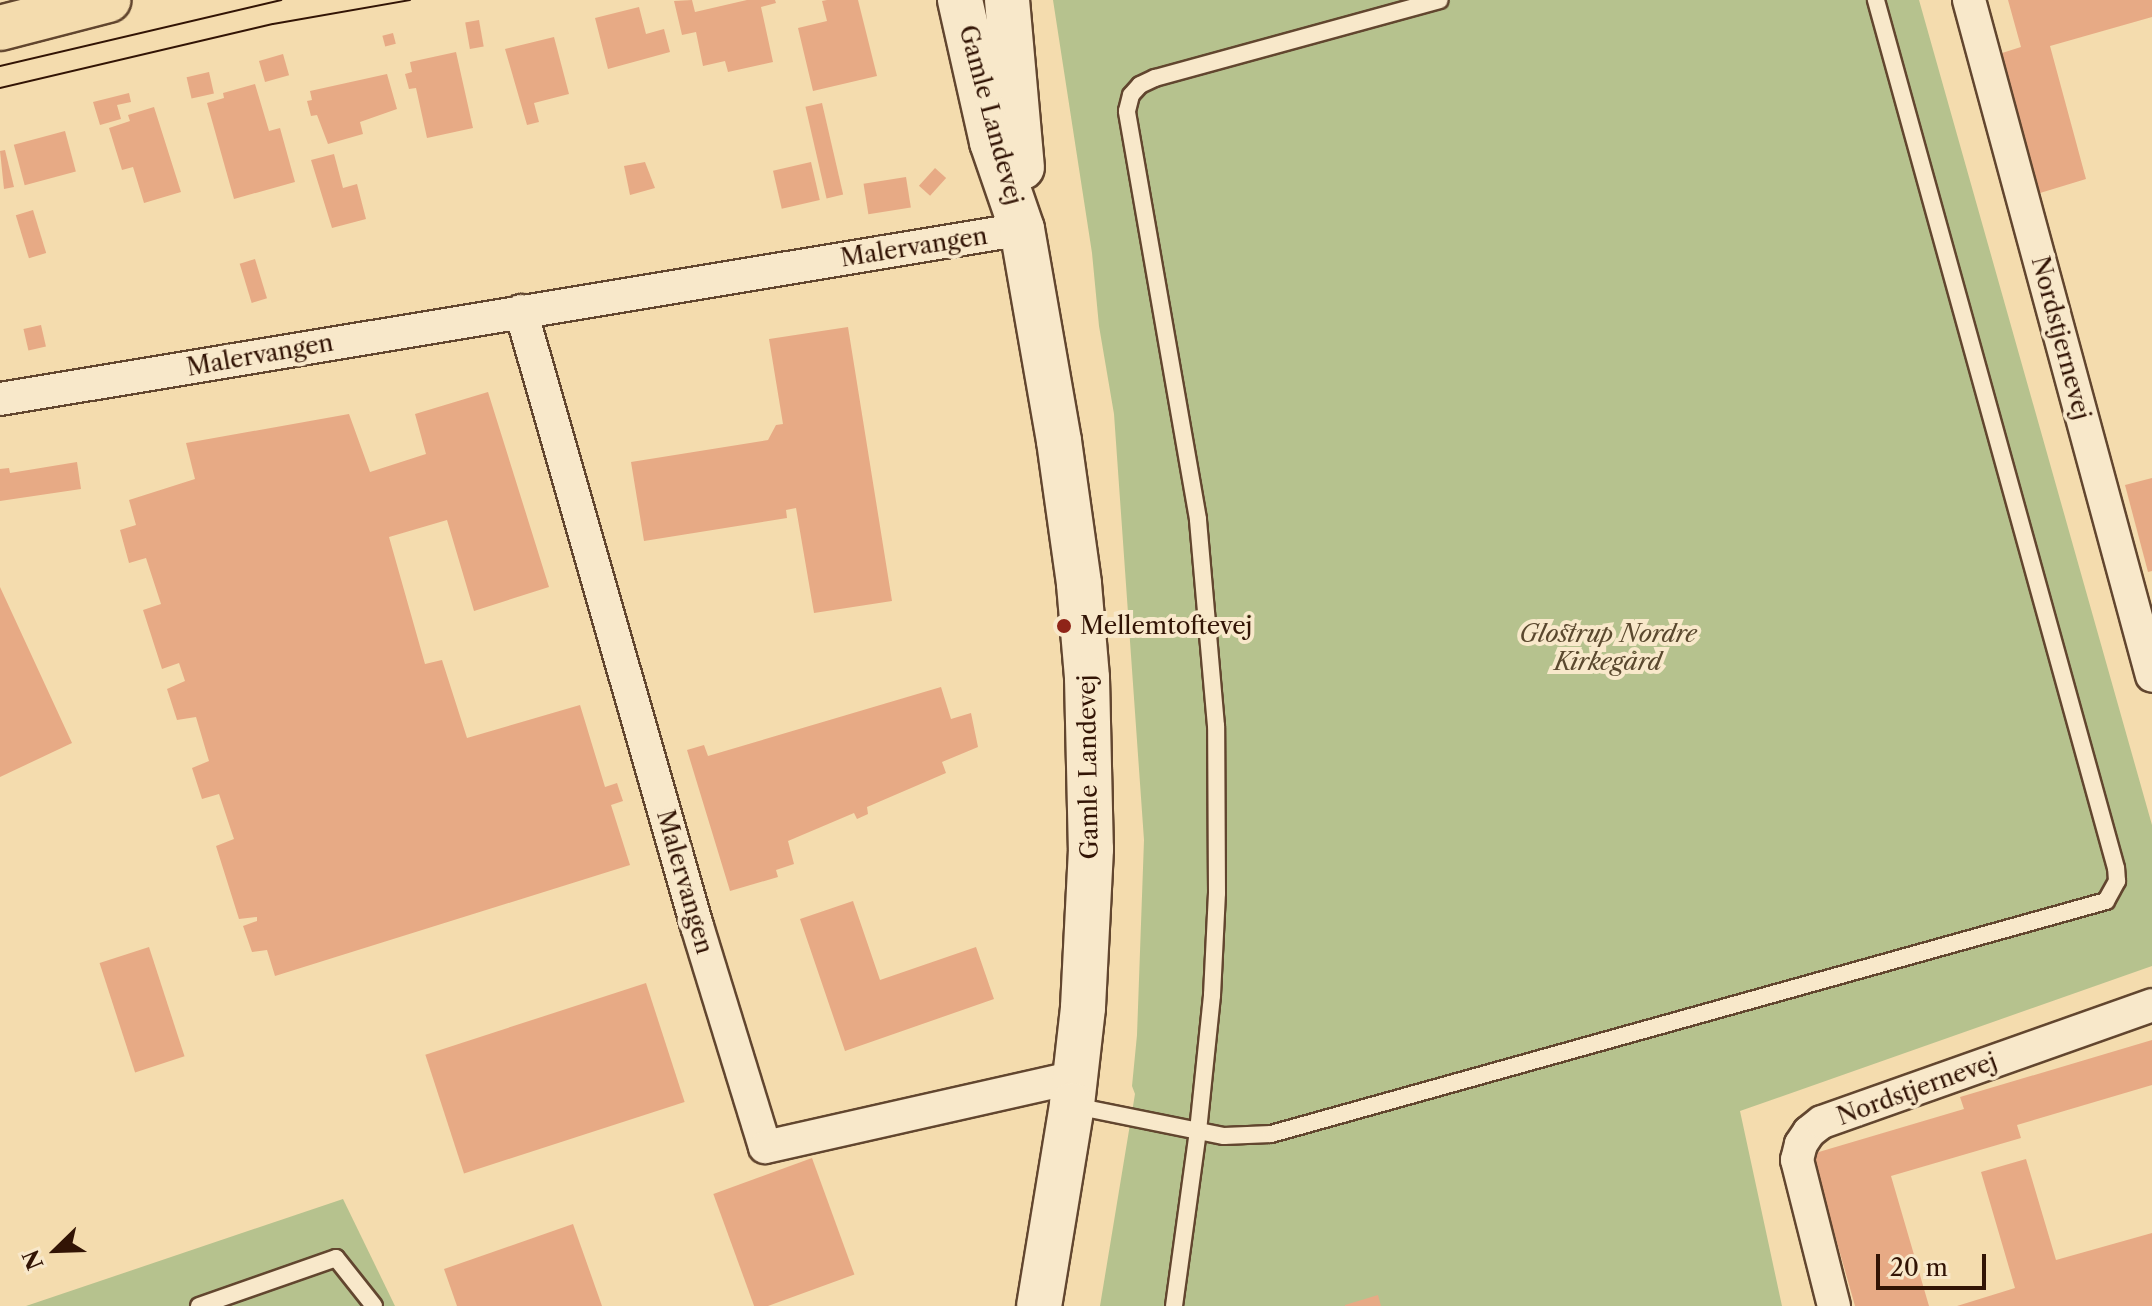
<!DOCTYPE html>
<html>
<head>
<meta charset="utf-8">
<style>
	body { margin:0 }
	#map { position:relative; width:2152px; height:1306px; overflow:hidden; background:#f4dcae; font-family:"Libre Caslon Text",serif }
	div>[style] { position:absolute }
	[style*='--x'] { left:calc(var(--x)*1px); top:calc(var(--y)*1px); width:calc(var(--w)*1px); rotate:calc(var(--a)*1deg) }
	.green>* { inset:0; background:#b6c28e }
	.building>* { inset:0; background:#e7aa85; transform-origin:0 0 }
	.roads { filter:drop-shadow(2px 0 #62462f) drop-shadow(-2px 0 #62462f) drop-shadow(0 2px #62462f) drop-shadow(0 -2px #62462f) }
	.lane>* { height:16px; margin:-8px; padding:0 8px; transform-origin:8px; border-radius:8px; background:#f8e8ca }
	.street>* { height:32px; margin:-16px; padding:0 16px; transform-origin:16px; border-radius:16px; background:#f8e8ca }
	.secondary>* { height:44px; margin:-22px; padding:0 22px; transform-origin:22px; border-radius:22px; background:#f8e8ca }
	.primary>* { height:44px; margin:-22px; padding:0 22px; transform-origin:22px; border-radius:22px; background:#f4dcae }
	.tram>* { height:2px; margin:-1px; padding:0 1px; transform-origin:1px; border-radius:1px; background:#321405 }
	.dots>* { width:22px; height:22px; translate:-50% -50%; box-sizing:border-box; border:4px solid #f8e8ca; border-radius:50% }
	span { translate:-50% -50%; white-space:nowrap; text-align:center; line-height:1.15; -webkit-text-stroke:8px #f8e8ca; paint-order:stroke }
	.street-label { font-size:24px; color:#321405 }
	.poi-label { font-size:24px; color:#321405 }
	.left { translate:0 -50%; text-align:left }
	.park-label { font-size:24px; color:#5a482e; font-style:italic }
	.north { position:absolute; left:16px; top:1210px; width:80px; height:80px; -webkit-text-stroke:6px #f8e8ca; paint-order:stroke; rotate:247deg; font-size:22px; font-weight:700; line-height:32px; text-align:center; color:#321405 }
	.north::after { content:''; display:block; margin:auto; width:28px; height:36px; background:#321405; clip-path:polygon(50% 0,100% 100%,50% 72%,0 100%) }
	.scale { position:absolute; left:1876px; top:1254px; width:110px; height:36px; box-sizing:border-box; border:4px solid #321405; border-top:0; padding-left:10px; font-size:24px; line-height:28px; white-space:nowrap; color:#321405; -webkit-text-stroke:6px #f8e8ca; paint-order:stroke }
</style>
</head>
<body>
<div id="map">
	<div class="green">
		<div style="clip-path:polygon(1053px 0,1919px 0,2152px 825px,2152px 966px,1740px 1111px,1782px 1306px,1100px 1306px,1135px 1094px,1132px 1086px,1137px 1035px,1144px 840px,1114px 414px,1099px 326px,1092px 253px)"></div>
		<div style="clip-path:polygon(343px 1199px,395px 1306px,26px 1306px)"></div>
	</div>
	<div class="building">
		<div style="clip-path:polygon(692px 0,695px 12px,747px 0,775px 0,776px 3px,761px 7px,773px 62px,728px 72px,725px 61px,703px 66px,696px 32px,682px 35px,674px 1px)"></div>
		<div style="clip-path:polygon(827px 0,858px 0,877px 76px,813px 91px,798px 28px,827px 21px,822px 1px)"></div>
		<div style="clip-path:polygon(2008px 0,2152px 0,2152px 17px,2050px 46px,2086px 179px,2040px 193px,2002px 53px,2021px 47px)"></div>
		<div style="clip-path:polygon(639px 7px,646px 34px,664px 29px,670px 52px,608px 69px,595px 18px)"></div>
		<div style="left:479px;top:20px;width:27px;height:14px;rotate:80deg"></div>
		<div style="left:393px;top:33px;width:11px;height:11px;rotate:75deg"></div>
		<div style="clip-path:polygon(554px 37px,569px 94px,534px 103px,539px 122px,527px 125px,505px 49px)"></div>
		<div style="clip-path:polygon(456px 52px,473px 128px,427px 138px,416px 88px,409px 89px,405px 74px,412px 72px,410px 62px)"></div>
		<div style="left:283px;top:54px;width:22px;height:25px;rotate:74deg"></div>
		<div style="left:209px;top:72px;width:22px;height:23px;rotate:77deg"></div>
		<div style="clip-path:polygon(387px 74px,397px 109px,360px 122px,363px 134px,328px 144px,317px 115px,311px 116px,307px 101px,312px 100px,310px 91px)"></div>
		<div style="clip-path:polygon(255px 84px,269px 131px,280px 128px,295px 182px,234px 199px,207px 103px,224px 98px,223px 93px)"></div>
		<div style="clip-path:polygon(129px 93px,131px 102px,117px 105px,121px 119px,100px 125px,93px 102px)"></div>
		<div style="left:822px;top:103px;width:94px;height:17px;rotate:77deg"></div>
		<div style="clip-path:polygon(154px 107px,181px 192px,144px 203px,133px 167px,122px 170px,109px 128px,130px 121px,128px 115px)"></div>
		<div style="left:65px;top:131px;width:42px;height:53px;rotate:75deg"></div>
		<div style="clip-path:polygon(5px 150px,14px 187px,4px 189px,0 151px)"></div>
		<div style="clip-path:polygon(334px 154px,343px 188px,357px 184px,366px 219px,332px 228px,311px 160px)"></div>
		<div style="clip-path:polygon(645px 162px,655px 188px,630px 195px,624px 166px)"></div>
		<div style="left:811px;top:162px;width:39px;height:39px;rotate:77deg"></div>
		<div style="left:935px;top:168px;width:15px;height:24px;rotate:42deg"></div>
		<div style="left:906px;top:177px;width:31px;height:43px;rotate:81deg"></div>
		<div style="left:33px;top:210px;width:45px;height:18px;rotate:73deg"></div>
		<div style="left:255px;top:259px;width:41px;height:16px;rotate:73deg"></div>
		<div style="left:41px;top:325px;width:22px;height:18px;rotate:77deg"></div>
		<div style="clip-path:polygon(848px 327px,892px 601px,814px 613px,796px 508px,786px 510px,787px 518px,644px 541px,631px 462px,768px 440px,776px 425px,783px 424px,769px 339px)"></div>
		<div style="clip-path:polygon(488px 392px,549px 587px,474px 611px,447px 520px,389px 537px,425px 664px,442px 660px,467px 738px,580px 705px,605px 787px,617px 783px,623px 801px,611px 805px,630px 865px,275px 976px,267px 950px,252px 952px,243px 926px,257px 921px,257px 917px,239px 919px,216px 846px,234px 839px,219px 794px,202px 799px,192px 768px,209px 761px,196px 717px,177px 720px,167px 689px,185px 681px,179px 663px,162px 669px,143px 610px,161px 604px,146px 558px,129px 563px,120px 530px,136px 525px,129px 500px,195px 479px,186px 443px,349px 414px,370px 472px,426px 454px,415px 414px)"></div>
		<div style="clip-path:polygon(77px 462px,81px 489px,0 501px,0 469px,9px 468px,10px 473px)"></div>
		<div style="clip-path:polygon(2152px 478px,2152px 571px,2148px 572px,2125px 485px)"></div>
		<div style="clip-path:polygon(0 587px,72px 743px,0 777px)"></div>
		<div style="clip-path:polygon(941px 687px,951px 719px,971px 713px,978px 747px,942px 762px,946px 773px,867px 807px,868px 814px,857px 819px,854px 813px,788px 841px,794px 864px,776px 870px,778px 877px,730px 891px,687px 750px,704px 745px,708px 756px)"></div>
		<div style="clip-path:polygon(853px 901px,880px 980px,976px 947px,994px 999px,845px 1051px,800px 919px)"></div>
		<div style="left:149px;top:947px;width:115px;height:52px;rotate:72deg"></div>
		<div style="left:646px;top:983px;width:125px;height:232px;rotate:72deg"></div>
		<div style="clip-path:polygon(2152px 1040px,2152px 1085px,2017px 1125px,2021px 1138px,1891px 1176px,1929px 1306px,1855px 1306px,1812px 1154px,1964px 1109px,1960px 1097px)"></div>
		<div style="left:812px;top:1158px;width:124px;height:105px;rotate:70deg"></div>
		<div style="clip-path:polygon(2026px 1159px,2056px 1260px,2152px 1233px,2152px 1306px,1957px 1306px,2015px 1288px,1981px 1172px)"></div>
		<div style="clip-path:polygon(573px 1224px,602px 1306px,457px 1306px,444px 1269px)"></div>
		<div style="clip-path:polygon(1378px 1295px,1381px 1306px,1345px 1306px,1345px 1305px)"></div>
	</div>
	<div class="roads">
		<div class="lane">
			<div style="--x:1075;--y:1106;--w:152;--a:11.4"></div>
			<div style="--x:1224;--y:1136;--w:47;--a:-2.4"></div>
			<div style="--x:1271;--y:1134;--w:867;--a:-15.59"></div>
			<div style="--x:2106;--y:901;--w:23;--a:-61"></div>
			<div style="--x:2117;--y:881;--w:13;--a:-94"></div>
			<div style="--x:2116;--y:868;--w:901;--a:-105.46"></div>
			<div style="--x:199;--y:1306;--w:145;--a:-19.3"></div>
			<div style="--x:336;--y:1258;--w:61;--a:51.6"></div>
			<div style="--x:1174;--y:1306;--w:177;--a:-82.2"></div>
			<div style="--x:1198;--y:1131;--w:137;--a:-84.1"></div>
			<div style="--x:1212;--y:995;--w:102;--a:-87.2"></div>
			<div style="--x:1217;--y:893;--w:167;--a:-90.3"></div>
			<div style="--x:1216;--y:726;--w:208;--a:-95"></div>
			<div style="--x:1198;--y:519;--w:414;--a:-99.9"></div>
			<div style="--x:1127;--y:111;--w:16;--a:-76"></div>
			<div style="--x:1131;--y:95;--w:13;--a:-48"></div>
			<div style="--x:1140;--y:85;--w:17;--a:-25"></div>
			<div style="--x:1155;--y:78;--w:295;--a:-15.3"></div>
		</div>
		<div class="street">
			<div style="--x:1969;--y:0;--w:700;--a:74.85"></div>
			<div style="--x:521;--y:311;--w:640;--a:74.03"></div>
			<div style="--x:697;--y:926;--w:231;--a:72.9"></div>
			<div style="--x:765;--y:1147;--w:318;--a:-12.7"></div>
			<div style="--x:0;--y:399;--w:1036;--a:-9.44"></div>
			<div style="--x:1834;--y:1306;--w:151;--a:-104.2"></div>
			<div style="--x:1797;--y:1160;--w:16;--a:-76"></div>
			<div style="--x:1801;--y:1144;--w:14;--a:-56"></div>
			<div style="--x:1809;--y:1132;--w:16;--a:-38"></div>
			<div style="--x:1822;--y:1122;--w:350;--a:-19.5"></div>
		</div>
		<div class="secondary">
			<div style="--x:960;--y:0;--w:146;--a:77.3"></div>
			<div style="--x:992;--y:142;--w:92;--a:71"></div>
			<div style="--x:1022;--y:229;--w:215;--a:80.1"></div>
			<div style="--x:1059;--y:441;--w:144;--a:82"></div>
			<div style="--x:1079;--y:584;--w:94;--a:85.1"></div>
			<div style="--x:1087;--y:678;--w:171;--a:88.7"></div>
			<div style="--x:1091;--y:849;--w:159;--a:92.9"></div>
			<div style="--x:1083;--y:1008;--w:98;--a:96.5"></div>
			<div style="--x:1072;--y:1105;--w:204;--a:99.3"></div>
			<div style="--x:1007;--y:0;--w:168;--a:84.9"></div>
		</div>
		<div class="primary">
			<div style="--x:0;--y:28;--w:112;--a:-14.5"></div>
		</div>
	</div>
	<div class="tram">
		<div style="--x:0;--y:66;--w:289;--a:-13.2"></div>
		<div style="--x:0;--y:88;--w:280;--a:-13.2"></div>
		<div style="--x:273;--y:24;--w:139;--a:-9.9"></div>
	</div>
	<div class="dots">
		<div style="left:1064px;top:626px;background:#8f2418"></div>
	</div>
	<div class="street-label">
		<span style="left:991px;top:115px;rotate:75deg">Gamle Landevej</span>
		<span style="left:914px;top:247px;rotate:-9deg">Malervangen</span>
		<span style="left:2061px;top:338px;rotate:75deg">Nordstjernevej</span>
		<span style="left:260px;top:355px;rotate:-10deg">Malervangen</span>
		<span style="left:1088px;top:767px;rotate:-91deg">Gamle Landevej</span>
		<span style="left:685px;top:882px;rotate:74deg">Malervangen</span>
		<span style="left:1917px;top:1089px;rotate:-20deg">Nordstjernevej</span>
	</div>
	<div class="poi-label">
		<span class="left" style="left:1080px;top:626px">Mellemtoftevej</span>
	</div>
	<div class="park-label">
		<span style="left:1608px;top:648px">Glostrup Nordre<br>Kirkegård</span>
	</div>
	<div class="north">N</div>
	<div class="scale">20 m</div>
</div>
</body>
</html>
